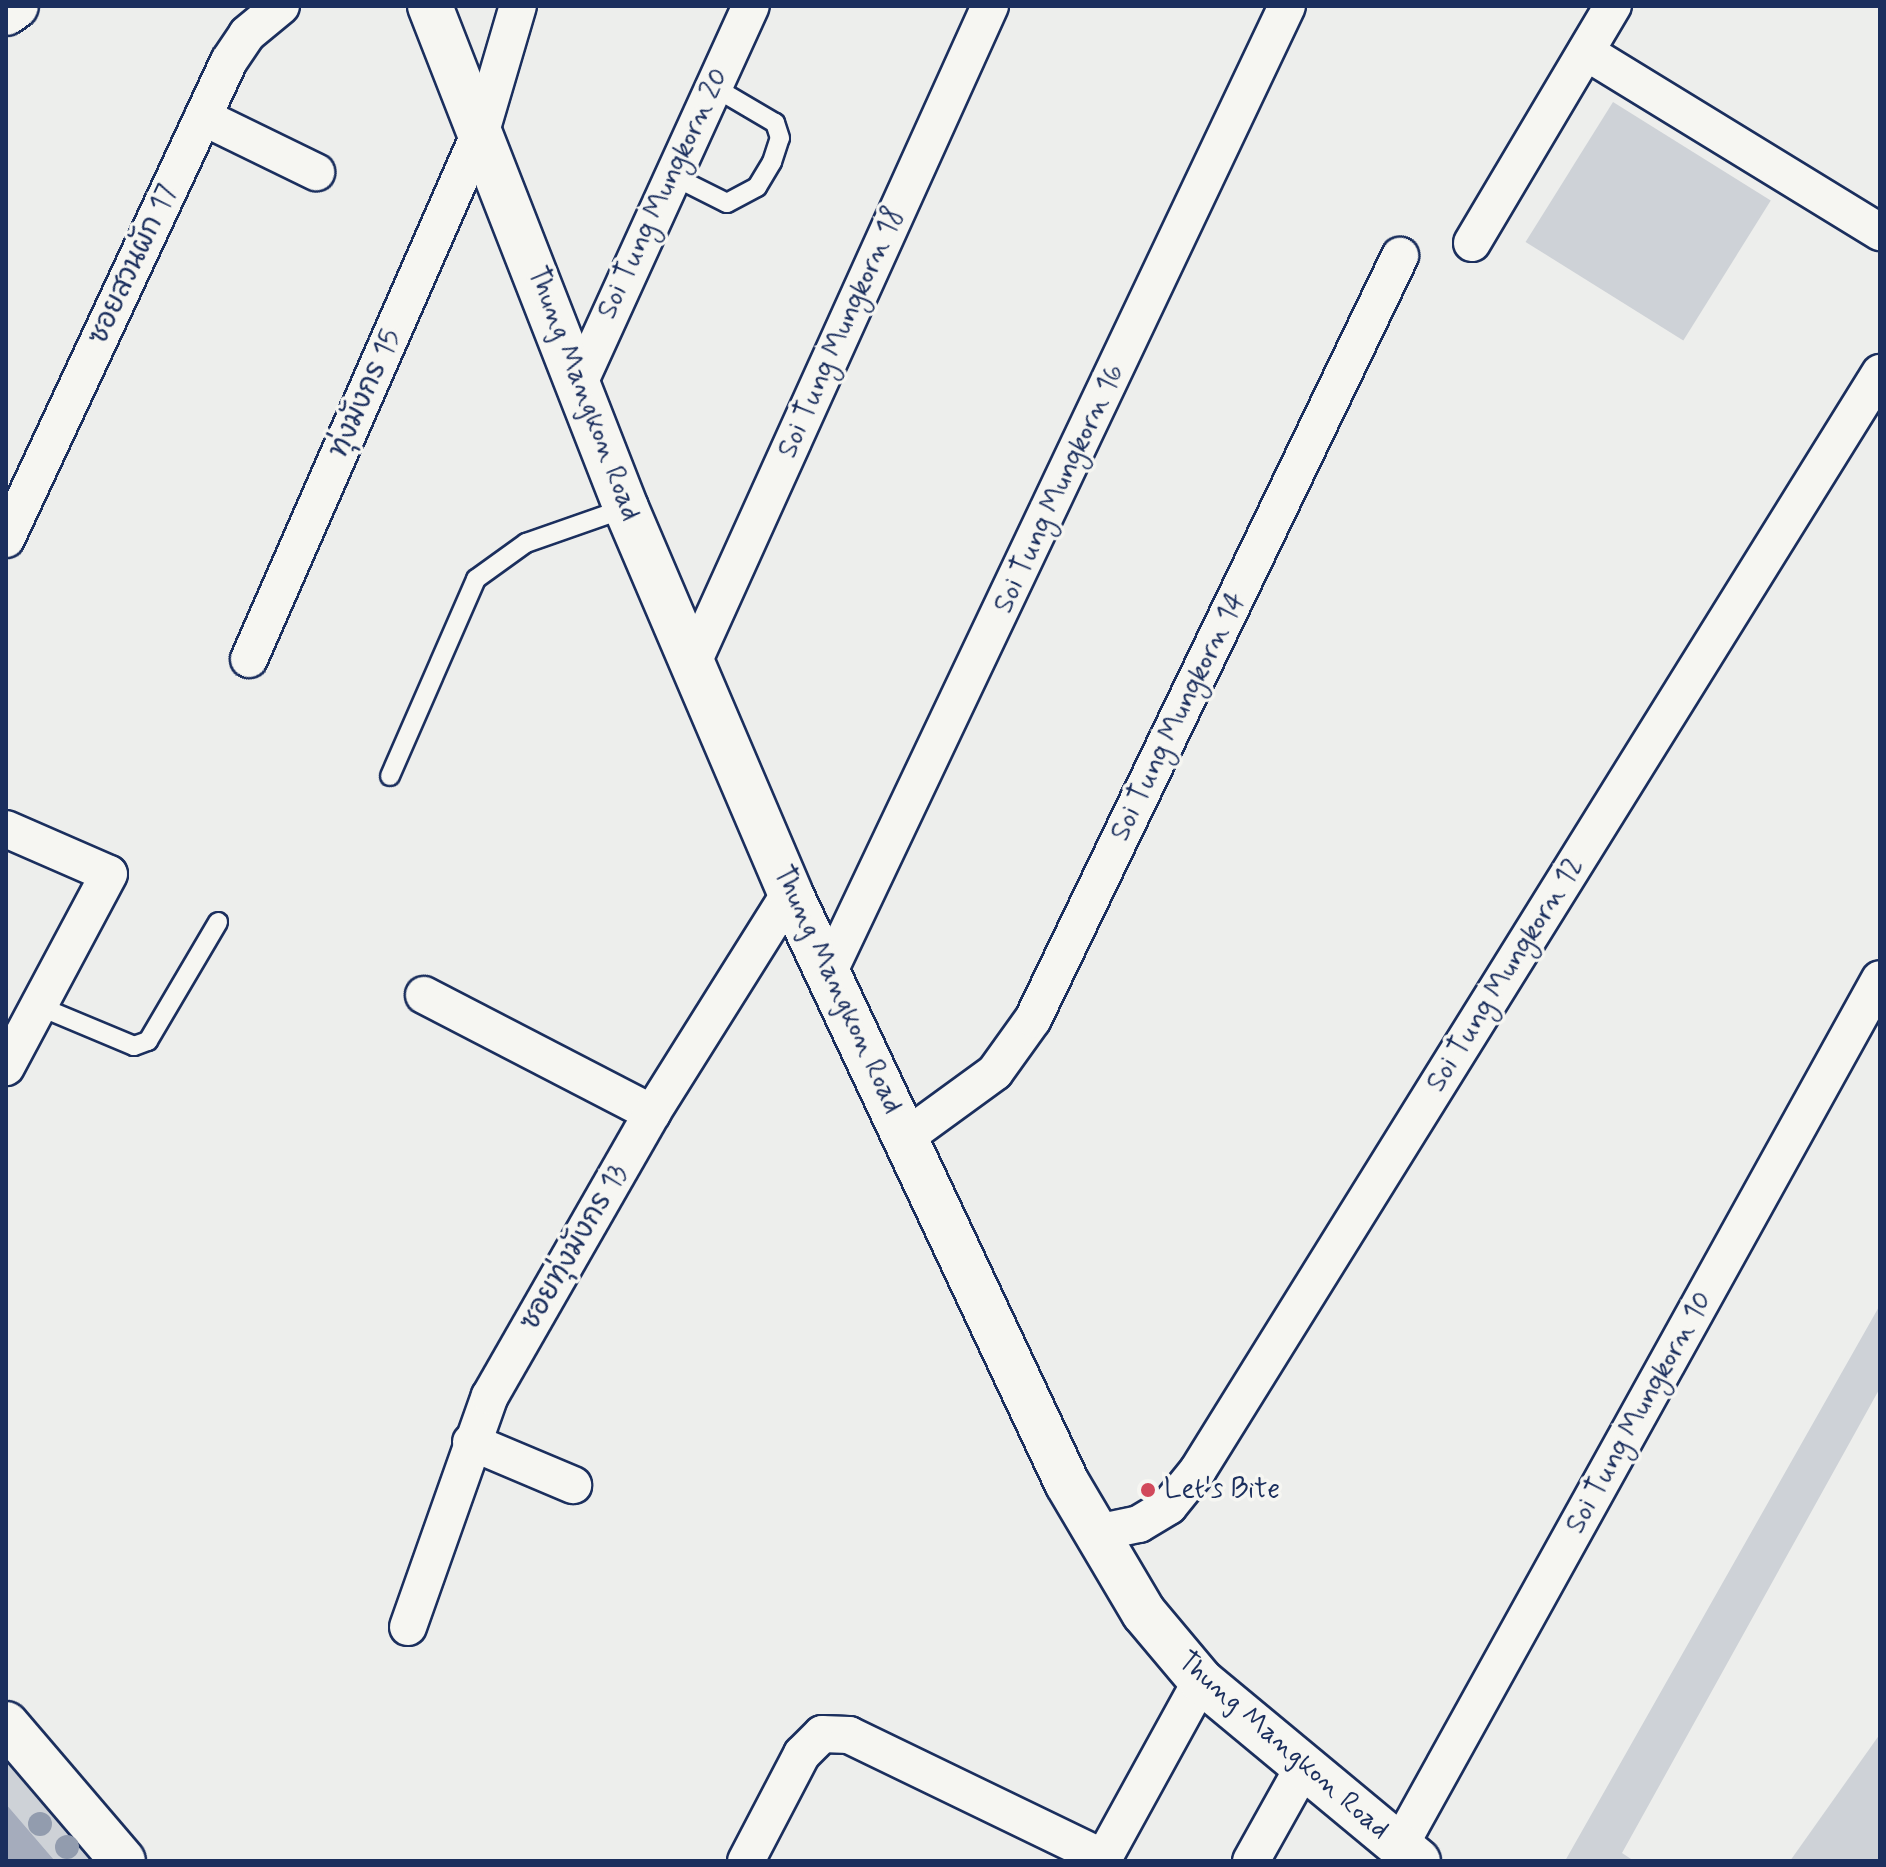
<!DOCTYPE html>
<html>
<head>
<meta charset="utf-8">
<style>
	body { margin:0 }
	#map { position:relative; width:1886px; height:1867px; overflow:hidden; background:#edeeec; font-family:Mynerve,"Playpen Sans Thai",sans-serif }
	div>[style] { position:absolute }
	[style*='--x'] { left:calc(var(--x)*1px); top:calc(var(--y)*1px); width:calc(var(--w)*1px); rotate:calc(var(--a)*1deg) }
	.green>* { inset:0; background:#ced2d7; transform-origin:0 0 }
	.water>* { inset:0; background:#a5acbc }
	.roads { filter:drop-shadow(2px 0 #1b2f5e) drop-shadow(-2px 0 #1b2f5e) drop-shadow(0 2px #1b2f5e) drop-shadow(0 -2px #1b2f5e) }
	.lane>* { height:18px; margin:-9px; padding:0 9px; transform-origin:9px; border-radius:9px; background:#f6f6f2 }
	.street>* { height:36px; margin:-18px; padding:0 18px; transform-origin:18px; border-radius:18px; background:#f6f6f2 }
	.secondary>* { height:44px; margin:-22px; padding:0 22px; transform-origin:22px; border-radius:22px; background:#f6f6f2 }
	.trees>* { width:24px; height:24px; margin:-12px; border-radius:50%; background:#929cae }
	.dots>* { width:22px; height:22px; translate:-50% -50%; box-sizing:border-box; border:4px solid #f6f6f2; border-radius:50% }
	span { translate:-50% -50%; white-space:nowrap; text-align:center; line-height:1.15; -webkit-text-stroke:7px #f6f6f2; paint-order:stroke }
	.street-label { font-size:28px; color:#1b2f5e }
	.poi-label { font-size:28px; color:#1b2f5e }
	.left { translate:0 -50%; text-align:left }
	.frame { position:absolute; inset:0; border:8px solid #1b2f5e; pointer-events:none }
</style>
</head>
<body>
<div id="map">
	<div class="green">
		<div style="left:1613px;top:102px;width:186px;height:165px;rotate:32deg"></div>
		<div style="clip-path:polygon(1880px 1305px,1880px 1388px,1622px 1853px,1634px 1861px,1565px 1861px)"></div>
		<div style="clip-path:polygon(1880px 1734px,1880px 1861px,1790px 1861px)"></div>
		<div style="clip-path:polygon(6px 1762px,90px 1861px,55px 1861px,6px 1804px)"></div>
	</div>
	<div class="water">
		<div style="clip-path:polygon(6px 1804px,55px 1861px,6px 1861px)"></div>
	</div>
	<div class="roads">
		<div class="lane">
			<div style="--x:673;--y:176;--w:60;--a:26.6"></div>
			<div style="--x:727;--y:203;--w:34;--a:-28"></div>
			<div style="--x:757;--y:187;--w:29;--a:-59"></div>
			<div style="--x:772;--y:162;--w:25;--a:-72"></div>
			<div style="--x:780;--y:138;--w:16;--a:-108"></div>
			<div style="--x:775;--y:123;--w:71;--a:-149.5"></div>
			<div style="--x:390;--y:776;--w:215;--a:-66.4"></div>
			<div style="--x:476;--y:579;--w:62;--a:-35.8"></div>
			<div style="--x:526;--y:543;--w:106;--a:-19.3"></div>
			<div style="--x:36;--y:1005;--w:106;--a:22.7"></div>
			<div style="--x:134;--y:1046;--w:15;--a:-20"></div>
			<div style="--x:148;--y:1041;--w:138;--a:-59.5"></div>
		</div>
		<div class="street">
			<div style="--x:1586;--y:52;--w:345;--a:31.5"></div>
			<div style="--x:203;--y:117;--w:126;--a:26"></div>
			<div style="--x:1472;--y:243;--w:276;--a:-59.3"></div>
			<div style="--x:579;--y:383;--w:414;--a:-65.5"></div>
			<div style="--x:6;--y:539;--w:527;--a:-64.99"></div>
			<div style="--x:229;--y:61;--w:32;--a:-56"></div>
			<div style="--x:247;--y:34;--w:44;--a:-39.5"></div>
			<div style="--x:249;--y:659;--w:580;--a:-66.31"></div>
			<div style="--x:482;--y:128;--w:127;--a:-73.6"></div>
			<div style="--x:694;--y:660;--w:718;--a:-65.65"></div>
			<div style="--x:6;--y:829;--w:112;--a:23.6"></div>
			<div style="--x:109;--y:874;--w:219;--a:118.1"></div>
			<div style="--x:829;--y:971;--w:1068;--a:-64.61"></div>
			<div style="--x:424;--y:995;--w:257;--a:27.4"></div>
			<div style="--x:906;--y:1137;--w:110;--a:-36.1"></div>
			<div style="--x:995;--y:1072;--w:65;--a:-54.4"></div>
			<div style="--x:1033;--y:1019;--w:847;--a:-64.31"></div>
			<div style="--x:471;--y:1442;--w:111;--a:22.9"></div>
			<div style="--x:1096;--y:1533;--w:44;--a:-11.8"></div>
			<div style="--x:1139;--y:1524;--w:35;--a:-31"></div>
			<div style="--x:1169;--y:1506;--w:46;--a:-51.1"></div>
			<div style="--x:1198;--y:1470;--w:1292;--a:-58.13"></div>
			<div style="--x:408;--y:1627;--w:245;--a:-70.5"></div>
			<div style="--x:490;--y:1396;--w:326;--a:-60.2"></div>
			<div style="--x:652;--y:1113;--w:260;--a:-57.9"></div>
			<div style="--x:1399;--y:1847;--w:992;--a:-61.01"></div>
			<div style="--x:746;--y:1861;--w:121;--a:-62.4"></div>
			<div style="--x:802;--y:1754;--w:28;--a:-45"></div>
			<div style="--x:822;--y:1734;--w:27;--a:2"></div>
			<div style="--x:849;--y:1735;--w:282;--a:25.8"></div>
			<div style="--x:1102;--y:1861;--w:205;--a:-61.2"></div>
			<div style="--x:1251;--y:1861;--w:107;--a:-60.8"></div>
		</div>
		<div class="secondary">
			<div style="--x:430;--y:6;--w:539;--a:68.67"></div>
			<div style="--x:626;--y:508;--w:418;--a:66.9"></div>
			<div style="--x:790;--y:893;--w:652;--a:64.85"></div>
			<div style="--x:1067;--y:1483;--w:151;--a:59.4"></div>
			<div style="--x:1144;--y:1613;--w:89;--a:50"></div>
			<div style="--x:1201;--y:1681;--w:282;--a:39.7"></div>
			<div style="--x:6;--y:13;--w:12;--a:-35"></div>
			<div style="--x:6;--y:1724;--w:180;--a:49.5"></div>
		</div>
	</div>
	<div class="trees">
		<div style="left:40px;top:1824px"></div>
		<div style="left:67px;top:1847px"></div>
	</div>
	<div class="dots">
		<div style="left:1148px;top:1490px;background:#d1495b"></div>
	</div>
	<div class="street-label">
		<span style="left:664px;top:194px;rotate:-65deg">Soi Tung Mungkorn 20</span>
		<span style="left:134px;top:265px;rotate:-65deg">ซอยสวนผัก 17</span>
		<span style="left:842px;top:333px;rotate:-66deg">Soi Tung Mungkorn 18</span>
		<span style="left:366px;top:394px;rotate:-66deg">ทุ่งมังกร 15</span>
		<span style="left:583px;top:394px;rotate:69deg">Thung Mangkon Road</span>
		<span style="left:1060px;top:489px;rotate:-65deg">Soi Tung Mungkorn 16</span>
		<span style="left:1179px;top:717px;rotate:-64deg">Soi Tung Mungkorn 14</span>
		<span style="left:1506px;top:975px;rotate:-58deg">Soi Tung Mungkorn 12</span>
		<span style="left:837px;top:990px;rotate:65deg">Thung Mangkon Road</span>
		<span style="left:575px;top:1248px;rotate:-60deg">ซอยทุ่งมังกร 13</span>
		<span style="left:1640px;top:1413px;rotate:-61deg">Soi Tung Mungkorn 10</span>
		<span style="left:1283px;top:1746px;rotate:41deg">Thung Mangkon Road</span>
	</div>
	<div class="poi-label">
		<span class="left" style="left:1164px;top:1490px">Let's Bite</span>
	</div>
	<div class="frame"></div>
</div>
</body>
</html>
